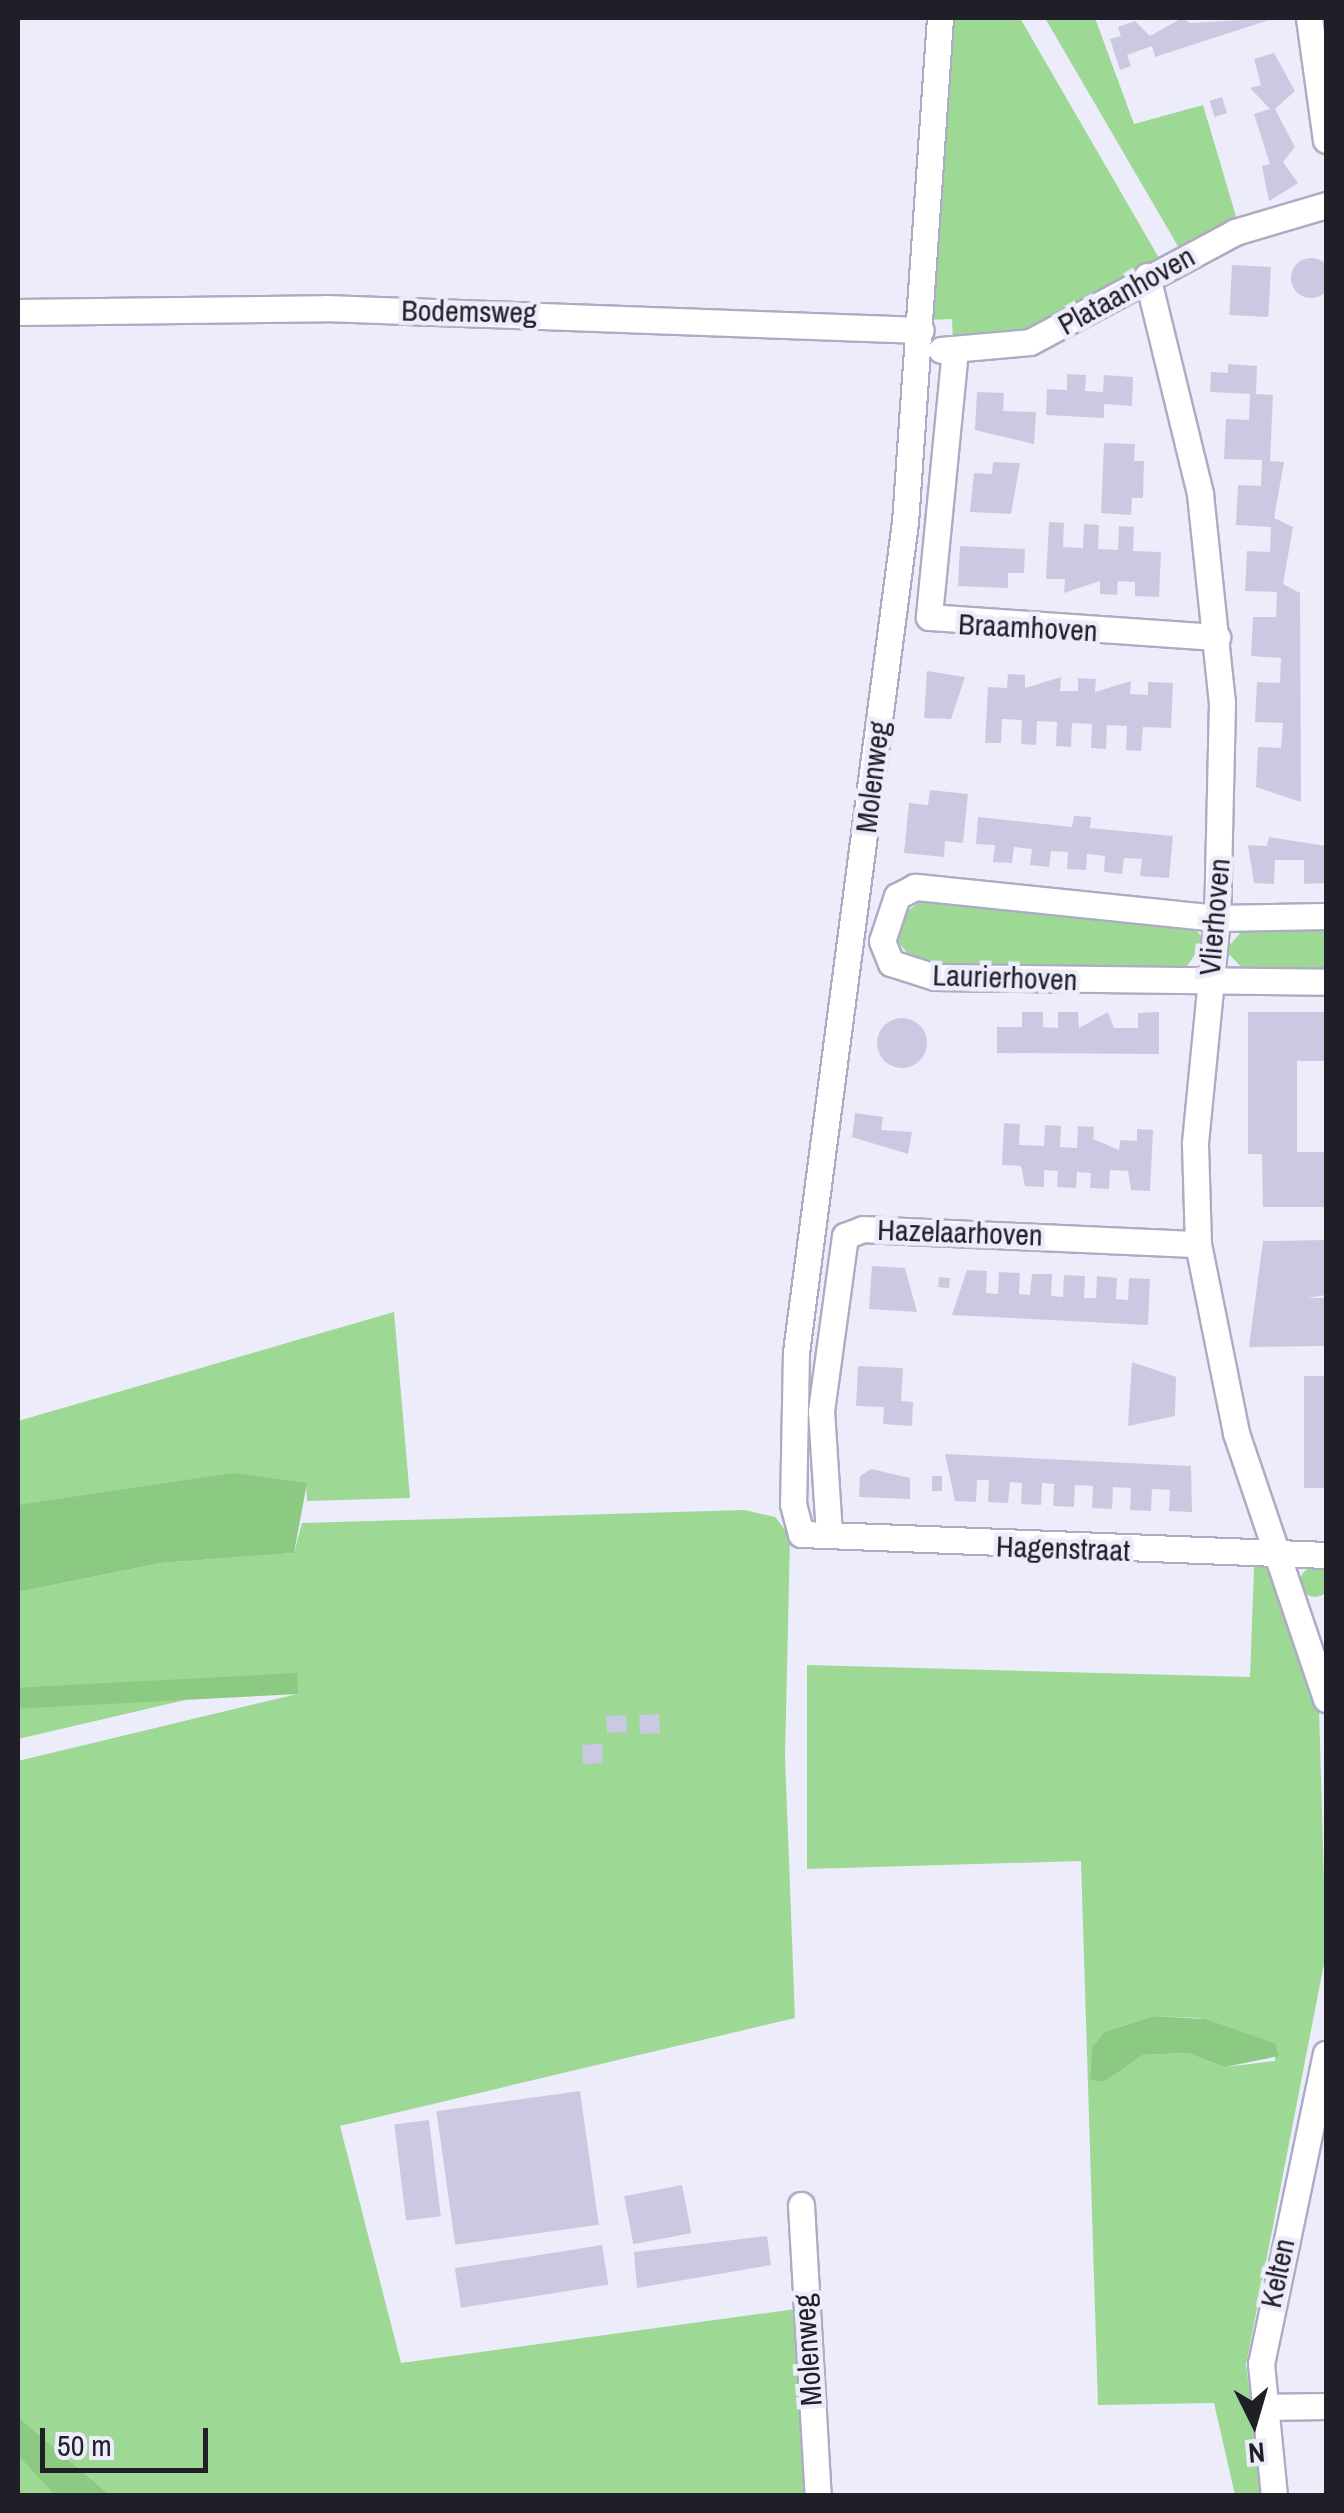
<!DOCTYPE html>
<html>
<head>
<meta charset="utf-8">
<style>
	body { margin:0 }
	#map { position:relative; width:1344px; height:2513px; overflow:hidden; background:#edecfb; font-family:"Archivo Narrow",sans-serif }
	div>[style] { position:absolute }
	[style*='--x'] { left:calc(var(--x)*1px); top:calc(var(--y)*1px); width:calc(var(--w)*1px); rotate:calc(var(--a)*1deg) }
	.green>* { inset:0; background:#9dd895 }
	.round { border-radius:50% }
	.forest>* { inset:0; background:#8cca84; transform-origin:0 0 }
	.building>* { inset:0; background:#cbc9e2; transform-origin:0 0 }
	.roads { filter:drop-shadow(2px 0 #aeabc4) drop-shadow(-2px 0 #aeabc4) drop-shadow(0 2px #aeabc4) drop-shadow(0 -2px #aeabc4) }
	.minor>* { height:25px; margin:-12.5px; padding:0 12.5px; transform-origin:12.5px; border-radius:12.5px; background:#fff }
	span { translate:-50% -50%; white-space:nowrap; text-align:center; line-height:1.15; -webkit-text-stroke:9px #edecfb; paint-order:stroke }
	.street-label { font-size:30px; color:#201f28 }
	.frame { position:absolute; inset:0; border:20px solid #201f28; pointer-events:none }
	.north { position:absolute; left:1204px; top:2373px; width:100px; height:100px; -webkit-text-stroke:8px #edecfb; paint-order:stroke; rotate:175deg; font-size:28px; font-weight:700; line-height:40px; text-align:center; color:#201f28 }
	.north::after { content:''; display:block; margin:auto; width:35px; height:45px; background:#201f28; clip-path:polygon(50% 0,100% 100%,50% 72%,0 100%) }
	.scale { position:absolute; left:40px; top:2428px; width:168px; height:45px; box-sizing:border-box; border:5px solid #201f28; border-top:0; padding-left:12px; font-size:30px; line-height:35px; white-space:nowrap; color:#201f28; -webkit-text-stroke:8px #edecfb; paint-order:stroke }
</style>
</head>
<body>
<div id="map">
	<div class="green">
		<div style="clip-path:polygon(952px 18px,1020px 18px,1159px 258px,1036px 331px,953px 341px,952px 319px,928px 320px)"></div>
		<div style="clip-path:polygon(1045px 18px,1095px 18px,1134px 124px,1203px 105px,1238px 223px,1179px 248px)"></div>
		<div style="clip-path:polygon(924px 899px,1189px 923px,1205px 940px,1185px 969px,918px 967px,893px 935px,896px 919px)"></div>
		<div style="clip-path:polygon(1326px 926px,1326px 971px,1245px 971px,1225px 950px,1246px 927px)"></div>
		<div style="clip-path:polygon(394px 1312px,410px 1498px,307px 1501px,306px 1483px,18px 1505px,18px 1421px)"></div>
		<div style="clip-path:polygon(744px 1510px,775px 1517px,790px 1536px,785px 1757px,795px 2018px,340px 2126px,401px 2363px,796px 2309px,808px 2495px,110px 2495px,18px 2417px,18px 1761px,297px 1694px,297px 1674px,18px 1739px,18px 1592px,161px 1563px,294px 1553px,302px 1523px)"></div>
		<div class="round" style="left:1300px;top:1567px;width:30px;height:30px"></div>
		<div style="clip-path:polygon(evenodd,1254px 1567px,1266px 1567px,1319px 1708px,1326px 1953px,1246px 2365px,1264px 2495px,1235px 2495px,1214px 2403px,1098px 2405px,1081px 1861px,807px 1869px,807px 1665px,1250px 1677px,1254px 1567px,1154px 2016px,1199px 2018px,1275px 2043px,1275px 2061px,1225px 2067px,1187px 2053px,1143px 2055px,1104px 2082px,1090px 2080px,1092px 2047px,1104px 2032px,1154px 2016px)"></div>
		<div style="clip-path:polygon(18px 2455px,40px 2472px,55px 2495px,18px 2495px)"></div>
	</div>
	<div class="forest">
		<div style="clip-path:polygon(233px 1473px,307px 1483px,294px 1553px,161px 1563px,18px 1592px,18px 1505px)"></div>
		<div style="left:297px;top:1673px;width:21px;height:287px;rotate:87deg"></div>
		<div style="clip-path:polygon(1154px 2016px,1205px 2019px,1275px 2043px,1279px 2056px,1225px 2067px,1187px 2053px,1143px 2055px,1104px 2082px,1090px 2080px,1092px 2047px,1104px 2032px)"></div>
		<div style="clip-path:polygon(18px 2417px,110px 2495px,55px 2495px,18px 2455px)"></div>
	</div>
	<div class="building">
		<div style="clip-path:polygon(1182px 18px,1190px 23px,1275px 18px,1155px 57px,1152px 46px,1127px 55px,1131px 66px,1120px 70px,1110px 39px,1121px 36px,1118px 27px,1135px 21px,1150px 36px)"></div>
		<div style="clip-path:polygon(1274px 53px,1295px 91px,1275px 109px,1295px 147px,1283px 162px,1298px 183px,1269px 201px,1262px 166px,1270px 164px,1254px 114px,1270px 109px,1250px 88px,1261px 85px,1254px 59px)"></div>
		<div style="left:1222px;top:97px;width:17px;height:13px;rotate:73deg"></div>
		<div class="round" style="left:1291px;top:258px;width:40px;height:40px"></div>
		<div style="left:1232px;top:265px;width:39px;height:50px;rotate:3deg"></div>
		<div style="clip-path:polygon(1228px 364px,1257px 366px,1256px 394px,1273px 395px,1270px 461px,1284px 462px,1274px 518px,1293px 527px,1283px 584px,1300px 593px,1301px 802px,1256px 787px,1258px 747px,1281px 748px,1283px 723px,1255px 722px,1257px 682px,1280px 683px,1281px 658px,1251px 656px,1253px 617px,1276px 617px,1277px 592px,1245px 591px,1247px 551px,1270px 552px,1271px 527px,1236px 525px,1238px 485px,1261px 486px,1262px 460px,1224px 459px,1226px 419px,1249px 420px,1250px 394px,1210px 392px,1211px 372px,1228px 373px)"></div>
		<div style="clip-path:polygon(1067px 374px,1086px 375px,1085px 391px,1103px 392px,1104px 375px,1133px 377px,1132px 406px,1104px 404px,1104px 418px,1046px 415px,1047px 389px,1067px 390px)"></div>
		<div style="clip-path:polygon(977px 392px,1004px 393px,1003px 411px,1036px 412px,1034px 444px,975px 430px)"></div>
		<div style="clip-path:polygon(1104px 443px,1135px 444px,1134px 461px,1144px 461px,1143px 498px,1132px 498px,1131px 515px,1101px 513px)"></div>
		<div style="clip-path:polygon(993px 462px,1020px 463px,1011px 514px,970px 512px,974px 473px,992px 474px)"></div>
		<div style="clip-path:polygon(1049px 522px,1064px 523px,1063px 547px,1083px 548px,1084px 524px,1099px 525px,1098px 549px,1118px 550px,1119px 526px,1134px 527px,1133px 551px,1161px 552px,1159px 597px,1135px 596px,1135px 582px,1118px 581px,1117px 595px,1100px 594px,1100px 581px,1064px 593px,1065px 579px,1046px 579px)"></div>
		<div style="clip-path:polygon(960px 546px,1025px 549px,1024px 573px,1008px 573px,1008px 588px,958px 586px)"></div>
		<div style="clip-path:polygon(927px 671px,965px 677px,951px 719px,924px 718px)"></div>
		<div style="clip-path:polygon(1008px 674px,1025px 675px,1025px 688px,1061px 677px,1060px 691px,1078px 691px,1078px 678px,1096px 679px,1095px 692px,1131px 681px,1130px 694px,1148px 695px,1148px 682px,1173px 683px,1171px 728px,1143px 727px,1141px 751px,1126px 750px,1127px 726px,1107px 725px,1106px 749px,1091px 748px,1092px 724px,1072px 723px,1071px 747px,1056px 746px,1057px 722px,1037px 721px,1036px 745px,1021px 744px,1022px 720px,1002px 719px,1001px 743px,985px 743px,988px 687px,1007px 688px)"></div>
		<div style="clip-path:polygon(930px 790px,968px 794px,963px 843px,945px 841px,944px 857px,904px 853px,909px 803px,928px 805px)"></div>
		<div style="clip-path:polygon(1074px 816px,1091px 817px,1090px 828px,1173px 836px,1169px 878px,1140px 876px,1142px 859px,1124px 858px,1122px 874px,1104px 872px,1105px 856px,1087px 854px,1086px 870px,1067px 869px,1068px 852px,1051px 851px,1049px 867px,1030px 865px,1032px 849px,1014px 847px,1012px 863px,993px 862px,995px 845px,976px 844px,978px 817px,1072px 827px)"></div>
		<div style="clip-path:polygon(1269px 837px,1326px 846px,1326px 883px,1304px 884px,1304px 860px,1275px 860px,1274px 884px,1254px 883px,1248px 845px,1267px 846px)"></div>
		<div style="clip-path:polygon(1022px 1012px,1043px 1012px,1043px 1027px,1058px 1028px,1058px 1012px,1078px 1012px,1079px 1028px,1108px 1012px,1114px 1028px,1138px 1028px,1138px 1013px,1159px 1012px,1159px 1054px,997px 1053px,997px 1027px,1022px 1027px)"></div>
		<div style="clip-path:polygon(1248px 1012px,1326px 1012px,1326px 1061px,1297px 1061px,1297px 1152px,1326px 1152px,1326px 1207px,1263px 1207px,1262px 1154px,1248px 1154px)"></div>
		<div class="round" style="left:877px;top:1018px;width:50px;height:50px"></div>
		<div style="clip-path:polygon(855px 1113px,883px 1117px,881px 1130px,912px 1132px,908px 1154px,852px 1137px)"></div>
		<div style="clip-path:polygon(1004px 1123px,1020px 1124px,1019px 1145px,1044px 1146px,1045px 1125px,1061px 1126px,1060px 1147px,1077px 1148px,1078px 1126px,1094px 1127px,1093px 1139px,1119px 1150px,1120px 1140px,1137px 1141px,1137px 1129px,1153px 1130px,1150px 1191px,1131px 1190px,1128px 1171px,1110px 1170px,1109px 1189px,1090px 1188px,1091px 1173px,1077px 1172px,1076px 1188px,1057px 1187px,1058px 1171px,1044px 1170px,1044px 1187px,1025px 1186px,1021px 1166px,1002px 1165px)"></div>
		<div style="clip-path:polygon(1326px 1240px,1326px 1295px,1307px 1298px,1326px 1298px,1326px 1346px,1249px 1347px,1263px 1241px)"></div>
		<div style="clip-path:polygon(872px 1266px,905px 1268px,917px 1312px,869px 1309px)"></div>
		<div style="clip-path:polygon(967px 1270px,987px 1271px,986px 1293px,998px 1294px,999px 1272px,1020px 1273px,1019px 1294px,1030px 1295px,1032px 1274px,1052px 1274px,1051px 1296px,1063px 1297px,1064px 1275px,1085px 1276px,1084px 1298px,1096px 1298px,1097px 1276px,1117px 1278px,1116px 1299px,1128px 1300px,1129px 1278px,1150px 1279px,1148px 1325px,952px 1315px)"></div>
		<div style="left:939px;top:1277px;width:11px;height:10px;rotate:5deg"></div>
		<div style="clip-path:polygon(1132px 1362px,1176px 1377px,1175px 1416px,1128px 1426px)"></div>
		<div style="clip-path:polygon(858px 1366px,903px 1368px,901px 1401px,913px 1402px,912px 1426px,883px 1424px,884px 1407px,856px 1406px)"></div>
		<div style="left:1304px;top:1376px;width:22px;height:112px"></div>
		<div style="clip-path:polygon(945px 1454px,1191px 1466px,1192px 1512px,1169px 1511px,1170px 1490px,1152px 1489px,1151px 1511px,1130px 1510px,1131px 1488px,1113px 1487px,1112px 1509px,1092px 1508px,1093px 1486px,1075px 1485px,1074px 1507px,1053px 1506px,1054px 1484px,1042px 1483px,1041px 1505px,1021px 1504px,1022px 1483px,1010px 1482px,1008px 1503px,988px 1502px,989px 1480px,977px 1480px,976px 1502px,955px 1501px)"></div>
		<div style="clip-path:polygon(871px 1469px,910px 1478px,910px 1499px,859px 1497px,860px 1476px)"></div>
		<div style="left:932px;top:1476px;width:10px;height:15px"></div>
		<div style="left:659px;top:1714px;width:19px;height:20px;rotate:87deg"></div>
		<div style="left:626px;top:1715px;width:17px;height:20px;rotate:87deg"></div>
		<div style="left:602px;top:1744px;width:19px;height:20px;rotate:87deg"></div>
		<div style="left:580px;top:2091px;width:135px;height:145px;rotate:82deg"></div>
		<div style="left:429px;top:2120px;width:97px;height:35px;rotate:83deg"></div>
		<div style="left:682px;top:2185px;width:49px;height:59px;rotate:79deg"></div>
		<div style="clip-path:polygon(767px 2236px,771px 2265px,637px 2288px,634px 2252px)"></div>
		<div style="left:602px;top:2245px;width:40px;height:149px;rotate:81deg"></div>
	</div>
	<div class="roads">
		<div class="minor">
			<div style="--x:940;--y:18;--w:505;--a:93.97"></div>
			<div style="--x:905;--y:522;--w:837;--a:97.48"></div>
			<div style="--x:796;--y:1352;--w:152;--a:91.1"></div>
			<div style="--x:793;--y:1504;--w:31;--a:75"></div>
			<div style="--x:801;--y:1534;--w:525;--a:2.29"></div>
			<div style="--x:1309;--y:18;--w:123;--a:82.1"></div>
			<div style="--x:1147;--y:276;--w:224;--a:76.3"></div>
			<div style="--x:1200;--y:494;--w:209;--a:84"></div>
			<div style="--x:1222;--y:702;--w:216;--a:91.3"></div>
			<div style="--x:1217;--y:918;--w:227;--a:95.6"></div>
			<div style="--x:1195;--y:1144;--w:100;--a:88.3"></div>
			<div style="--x:1198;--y:1244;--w:193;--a:78.6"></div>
			<div style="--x:1236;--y:1433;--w:281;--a:71.3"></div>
			<div style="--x:18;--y:312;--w:307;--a:-0.7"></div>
			<div style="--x:325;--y:308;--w:596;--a:2.11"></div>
			<div style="--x:941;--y:350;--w:89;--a:-5.1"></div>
			<div style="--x:1030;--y:342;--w:233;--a:-28.2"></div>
			<div style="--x:1235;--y:232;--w:95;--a:-16.5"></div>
			<div style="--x:955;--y:350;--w:268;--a:95.6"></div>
			<div style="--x:929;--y:617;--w:289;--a:4"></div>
			<div style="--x:1326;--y:916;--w:109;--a:178.9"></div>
			<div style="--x:1217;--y:918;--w:304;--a:-174.1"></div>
			<div style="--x:915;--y:887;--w:20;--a:153"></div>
			<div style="--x:897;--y:896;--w:47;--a:108.4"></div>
			<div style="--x:882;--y:941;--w:24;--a:68"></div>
			<div style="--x:891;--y:963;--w:46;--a:17.7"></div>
			<div style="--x:935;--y:977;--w:391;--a:0.7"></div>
			<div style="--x:829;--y:1534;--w:123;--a:-93.7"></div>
			<div style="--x:821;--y:1411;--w:177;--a:-82.2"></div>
			<div style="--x:845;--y:1236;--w:19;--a:-21"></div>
			<div style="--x:863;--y:1229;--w:335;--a:2.6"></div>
			<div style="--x:801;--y:2205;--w:291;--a:86.7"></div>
			<div style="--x:1261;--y:2407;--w:65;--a:-0.9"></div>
			<div style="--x:1274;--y:2496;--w:133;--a:-95.6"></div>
			<div style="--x:1261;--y:2364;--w:317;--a:-78.2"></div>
		</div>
	</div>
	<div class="street-label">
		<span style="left:1126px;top:290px;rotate:-29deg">Plataanhoven</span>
		<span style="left:469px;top:311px;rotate:1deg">Bodemsweg</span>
		<span style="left:1028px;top:627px;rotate:3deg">Braamhoven</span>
		<span style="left:872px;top:777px;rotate:-83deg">Molenweg</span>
		<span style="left:1214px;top:917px;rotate:-85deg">Vlierhoven</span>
		<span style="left:1005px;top:977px;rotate:2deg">Laurierhoven</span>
		<span style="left:960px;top:1232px;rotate:2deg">Hazelaarhoven</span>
		<span style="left:1063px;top:1548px;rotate:2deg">Hagenstraat</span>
		<span style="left:1277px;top:2273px;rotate:-78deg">Kelten</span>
		<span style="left:807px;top:2350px;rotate:-94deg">Molenweg</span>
	</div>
	<div class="frame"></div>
	<div class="north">N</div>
	<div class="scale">50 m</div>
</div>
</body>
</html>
